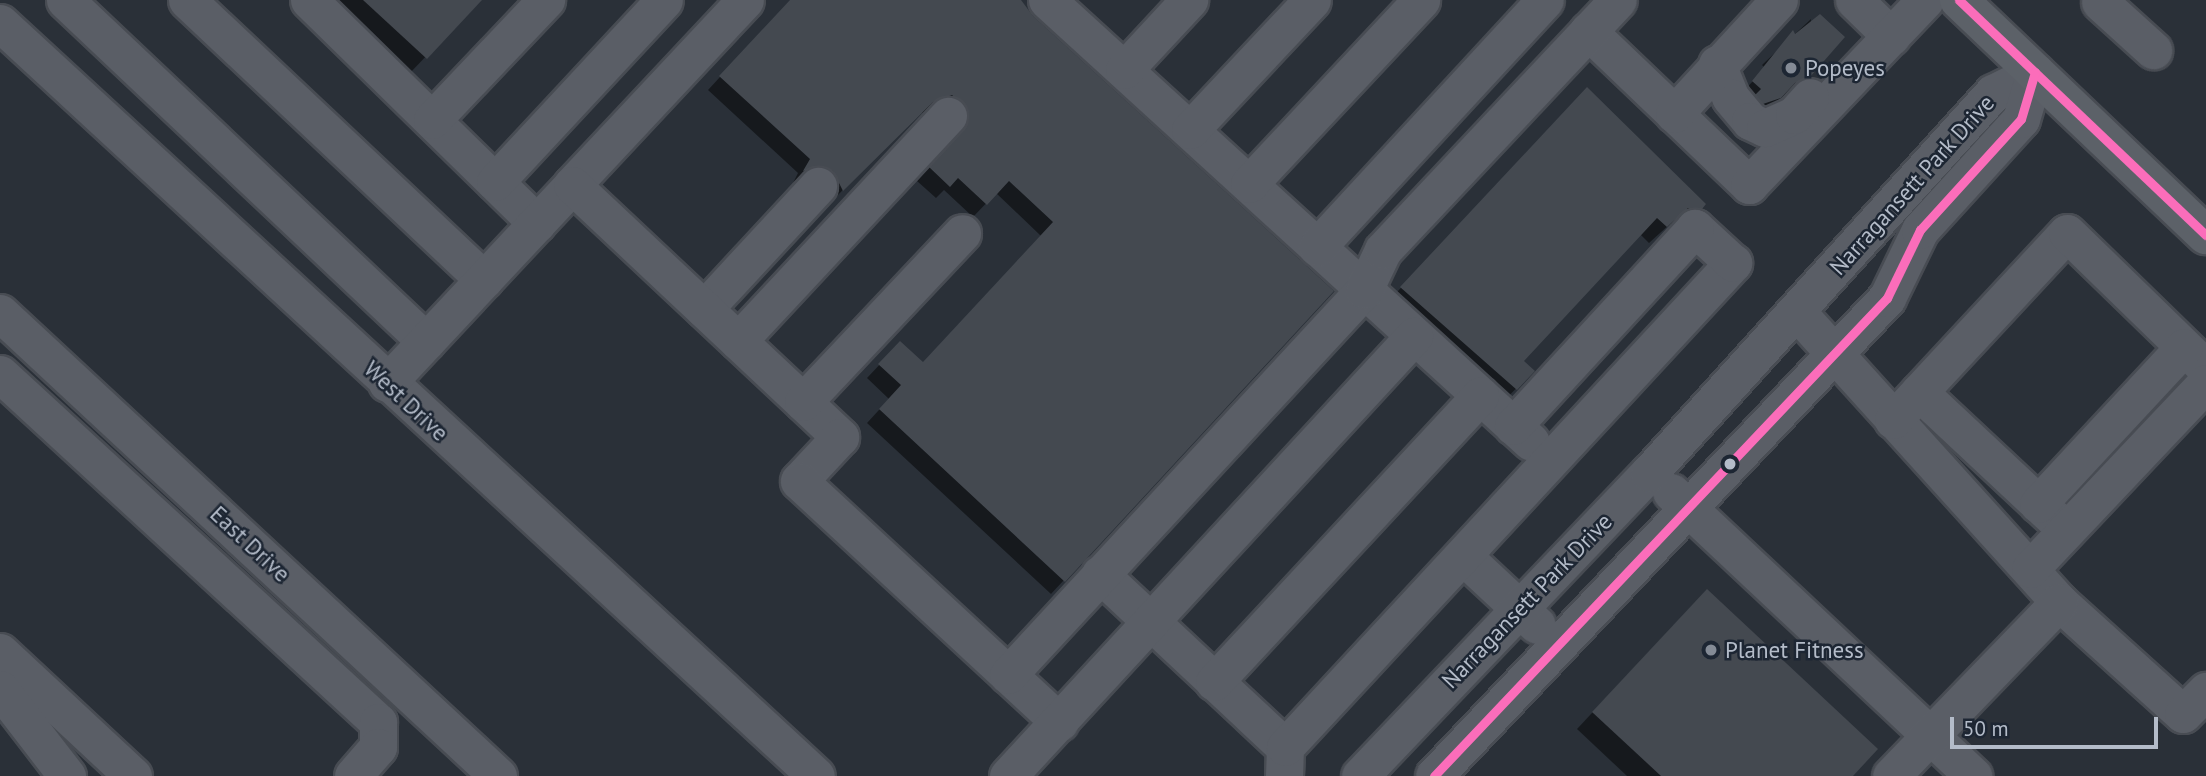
<!DOCTYPE html>
<html>
<head>
<meta charset="utf-8">
<style>
	body { margin:0 }
	#map { position:relative; width:2206px; height:776px; overflow:hidden; background:#2a3038; font-family:"PT Sans",sans-serif }
	div>[style] { position:absolute }
	[style*='--x'] { left:calc(var(--x)*1px); top:calc(var(--y)*1px); width:calc(var(--w)*1px); rotate:calc(var(--a)*1deg) }
	.shadow>* { inset:0; background:#0007 }
	.building>* { inset:0; background:#444950 }
	.roads { filter:drop-shadow(2px 0 #484c53) drop-shadow(-2px 0 #484c53) drop-shadow(0 2px #484c53) drop-shadow(0 -2px #484c53) }
	.minor>* { height:37px; margin:-18.5px; padding:0 18.5px; transform-origin:18.5px; border-radius:18.5px; background:#5a5e66 }
	.major>* { height:38px; margin:-19px; padding:0 19px; transform-origin:19px; border-radius:19px; background:#5c6168 }
	.bus-1>* { height:9px; margin:-4.5px; padding:0 4.5px; transform-origin:4.5px; border-radius:4.5px; background:#fb6dba }
	.dots>* { width:19px; height:19px; translate:-50% -50%; box-sizing:border-box; border:4px solid #1d2633; border-radius:50% }
	span { translate:-50% -50%; white-space:nowrap; text-align:center; line-height:1.15; -webkit-text-stroke:5px #1d2633; paint-order:stroke }
	.poi-label { font-size:23px; color:#b4bcc9 }
	.left { translate:0 -50%; text-align:left }
	.street-label { font-size:23px; color:#b4bcc9 }
	.scale { position:absolute; left:1950px; top:717px; width:208px; height:32px; box-sizing:border-box; border:4px solid #b4bcc9; border-top:0; padding-left:9px; font-size:21px; line-height:24px; white-space:nowrap; color:#b4bcc9; -webkit-text-stroke:5px #1d2633; paint-order:stroke }
</style>
</head>
<body>
<div id="map">
	<div class="shadow">
		<div style="clip-path:polygon(329px 0,480px 0,409px 74px)"></div>
		<div style="clip-path:polygon(791px 0,1014px 0,1332px 291px,1051px 594px,867px 423px,889px 399px,867px 378px,900px 343px,922px 364px,1041px 236px,996px 193px,973px 217px,944px 190px,936px 198px,917px 181px,956px 136px,956px 122px,938px 108px,918px 114px,830px 203px,820px 184px,810px 178px,793px 183px,798px 173px,708px 90px)"></div>
		<div style="clip-path:polygon(1811px 19px,1809px 75px,1766px 110px,1740px 95px,1765px 68px,1762px 65px)"></div>
		<div style="clip-path:polygon(1570px 106px,1704px 204px,1683px 224px,1670px 224px,1649px 243px,1640px 234px,1522px 361px,1533px 371px,1499px 406px,1385px 305px)"></div>
		<div style="clip-path:polygon(1690px 608px,1850px 776px,1627px 776px,1577px 729px)"></div>
	</div>
	<div class="building">
		<div style="clip-path:polygon(363px 0,482px 0,427px 59px)"></div>
		<div style="clip-path:polygon(790px 0,1021px 0,1033px 16px,1334px 291px,1065px 582px,879px 409px,901px 385px,878px 364px,900px 341px,923px 362px,1053px 222px,1009px 181px,987px 205px,958px 178px,950px 187px,929px 167px,968px 121px,968px 109px,952px 95px,933px 102px,843px 191px,833px 171px,823px 166px,803px 171px,810px 159px,719px 76px)"></div>
		<div style="clip-path:polygon(1820px 14px,1845px 37px,1810px 77px,1795px 83px,1781px 98px,1763px 104px,1755px 95px,1761px 89px,1752px 81px,1793px 30px,1795px 34px)"></div>
		<div style="clip-path:polygon(1587px 87px,1706px 204px,1702px 209px,1688px 208px,1667px 227px,1657px 218px,1524px 361px,1535px 371px,1517px 390px,1400px 287px)"></div>
		<div style="clip-path:polygon(1707px 589px,1878px 749px,1853px 776px,1661px 776px,1592px 712px)"></div>
	</div>
	<div class="roads">
		<div class="minor">
			<div style="--x:65;--y:0;--w:497;--a:43.4"></div>
			<div style="--x:187;--y:0;--w:408;--a:43.3"></div>
			<div style="--x:309;--y:0;--w:319;--a:44.4"></div>
			<div style="--x:1047;--y:0;--w:655;--a:42.4"></div>
			<div style="--x:1854;--y:0;--w:52;--a:44.2"></div>
			<div style="--x:2100;--y:2;--w:72;--a:42.2"></div>
			<div style="--x:0;--y:23;--w:1110;--a:42.7"></div>
			<div style="--x:1588;--y:31;--w:223;--a:43.7"></div>
			<div style="--x:1749;--y:185;--w:255;--a:-46.4"></div>
			<div style="--x:1717;--y:64;--w:35;--a:68"></div>
			<div style="--x:1730;--y:97;--w:31;--a:50"></div>
			<div style="--x:1750;--y:121;--w:17;--a:25"></div>
			<div style="--x:1765;--y:128;--w:32;--a:-24"></div>
			<div style="--x:1794;--y:115;--w:24;--a:-48"></div>
			<div style="--x:1124;--y:70;--w:96;--a:-47.1"></div>
			<div style="--x:1674;--y:114;--w:155;--a:-47.4"></div>
			<div style="--x:432;--y:120;--w:166;--a:-46.5"></div>
			<div style="--x:1190;--y:130;--w:178;--a:-46.8"></div>
			<div style="--x:495;--y:182;--w:248;--a:-47.1"></div>
			<div style="--x:1249;--y:184;--w:252;--a:-46.9"></div>
			<div style="--x:572;--y:185;--w:253;--a:-46.9"></div>
			<div style="--x:1317;--y:247;--w:336;--a:-47.3"></div>
			<div style="--x:704;--y:309;--w:168;--a:-47.2"></div>
			<div style="--x:1797;--y:312;--w:391;--a:47.9"></div>
			<div style="--x:2059;--y:602;--w:167;--a:42.1"></div>
			<div style="--x:2183;--y:714;--w:33;--a:-45"></div>
			<div style="--x:0;--y:313;--w:680;--a:42.91"></div>
			<div style="--x:738;--y:341;--w:308;--a:-47"></div>
			<div style="--x:0;--y:374;--w:514;--a:42.63"></div>
			<div style="--x:378;--y:722;--w:25;--a:90"></div>
			<div style="--x:378;--y:747;--w:38;--a:131"></div>
			<div style="--x:387;--y:383;--w:271;--a:-46.9"></div>
			<div style="--x:572;--y:185;--w:368;--a:43.2"></div>
			<div style="--x:840;--y:437;--w:60;--a:133"></div>
			<div style="--x:799;--y:481;--w:355;--a:42.8"></div>
			<div style="--x:1919;--y:392;--w:187;--a:43.1"></div>
			<div style="--x:803;--y:402;--w:232;--a:-46.7"></div>
			<div style="--x:1893;--y:420;--w:255;--a:-47.1"></div>
			<div style="--x:2067;--y:233;--w:194;--a:44.2"></div>
			<div style="--x:1671;--y:492;--w:415;--a:43.2"></div>
			<div style="--x:2038;--y:504;--w:214;--a:-47.1"></div>
			<div style="--x:1463;--y:556;--w:101;--a:43"></div>
			<div style="--x:2030;--y:569;--w:256;--a:-46.6"></div>
			<div style="--x:1100;--y:574;--w:253;--a:43.1"></div>
			<div style="--x:0;--y:652;--w:182;--a:43"></div>
			<div style="--x:1008;--y:675;--w:524;--a:-47.24"></div>
			<div style="--x:1364;--y:290;--w:44;--a:-64.6"></div>
			<div style="--x:1383;--y:250;--w:343;--a:-46.8"></div>
			<div style="--x:1214;--y:682;--w:391;--a:-47.1"></div>
			<div style="--x:0;--y:689;--w:110;--a:52.4"></div>
			<div style="--x:1008;--y:776;--w:599;--a:-47.3"></div>
			<div style="--x:1284;--y:776;--w:29;--a:-88"></div>
			<div style="--x:1285;--y:747;--w:660;--a:-47.21"></div>
			<div style="--x:1733;--y:263;--w:52;--a:-137.4"></div>
			<div style="--x:1695;--y:228;--w:269;--a:132.6"></div>
			<div style="--x:1360;--y:776;--w:419;--a:-46.4"></div>
			<div style="--x:1649;--y:473;--w:513;--a:-47.85"></div>
			<div style="--x:1993;--y:93;--w:47;--a:-26.6"></div>
			<div style="--x:1434;--y:776;--w:659;--a:-46.54"></div>
			<div style="--x:1887;--y:298;--w:76;--a:-64.1"></div>
			<div style="--x:1920;--y:230;--w:150;--a:-47.7"></div>
			<div style="--x:2021;--y:119;--w:49;--a:-73.4"></div>
			<div style="--x:1891;--y:776;--w:242;--a:-46"></div>
		</div>
		<div class="major">
			<div style="--x:1959;--y:0;--w:341;--a:43.6"></div>
		</div>
	</div>
	<div class="bus-1">
		<div style="--x:1959;--y:0;--w:341;--a:43.6"></div>
		<div style="--x:1434;--y:776;--w:659;--a:-46.54"></div>
		<div style="--x:1887;--y:298;--w:76;--a:-64.1"></div>
		<div style="--x:1920;--y:230;--w:150;--a:-47.7"></div>
		<div style="--x:2021;--y:119;--w:49;--a:-73.4"></div>
	</div>
	<div class="dots">
		<div style="left:1791px;top:68px;background:#848b96"></div>
		<div style="left:1730px;top:464px;background:#b4bcc9"></div>
		<div style="left:1711px;top:650px;background:#848b96"></div>
	</div>
	<div class="poi-label">
		<span class="left" style="left:1805px;top:68px">Popeyes</span>
		<span class="left" style="left:1725px;top:650px">Planet Fitness</span>
	</div>
	<div class="street-label">
		<span style="left:1912px;top:185px;rotate:-48deg">Narragansett Park Drive</span>
		<span style="left:406px;top:401px;rotate:43deg">West Drive</span>
		<span style="left:250px;top:544px;rotate:43deg">East Drive</span>
		<span style="left:1527px;top:601px;rotate:-46deg">Narragansett Park Drive</span>
	</div>
	<div class="scale">50 m</div>
</div>
</body>
</html>
